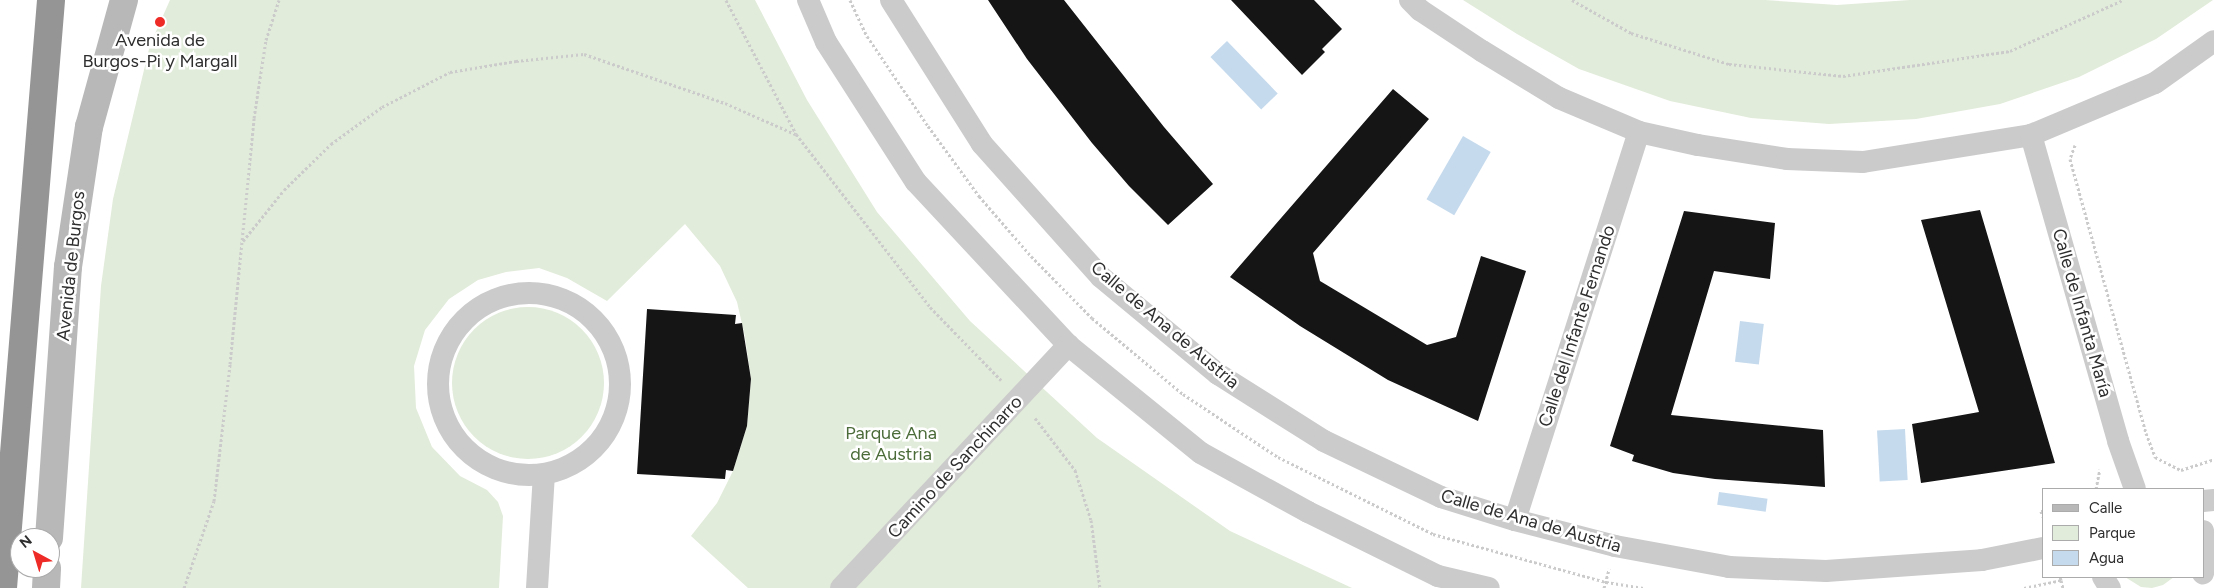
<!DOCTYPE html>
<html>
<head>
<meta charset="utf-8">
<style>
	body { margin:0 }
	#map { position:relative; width:2214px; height:588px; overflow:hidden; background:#fff; font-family:Figtree,sans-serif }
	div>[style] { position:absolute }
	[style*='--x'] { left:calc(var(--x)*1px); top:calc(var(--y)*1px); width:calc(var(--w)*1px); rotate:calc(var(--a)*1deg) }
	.green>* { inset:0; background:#e2ecda }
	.round { border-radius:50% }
	.water>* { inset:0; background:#c5daed; transform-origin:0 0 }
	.building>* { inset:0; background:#151515 }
	.path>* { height:3px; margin-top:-1.5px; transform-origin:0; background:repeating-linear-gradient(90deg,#cbcbcb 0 2.5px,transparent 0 5px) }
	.street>* { height:22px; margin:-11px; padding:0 11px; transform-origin:11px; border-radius:11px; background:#cbcbcb }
	.street>.ring { margin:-11px; padding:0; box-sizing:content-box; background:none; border:22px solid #cbcbcb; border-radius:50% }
	.secondary>* { height:28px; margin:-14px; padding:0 14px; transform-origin:14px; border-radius:14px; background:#b8b8b8 }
	.highway>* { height:28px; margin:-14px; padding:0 14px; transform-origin:14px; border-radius:14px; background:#959595 }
	.dots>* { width:14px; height:14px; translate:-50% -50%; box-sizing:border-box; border:2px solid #fff; border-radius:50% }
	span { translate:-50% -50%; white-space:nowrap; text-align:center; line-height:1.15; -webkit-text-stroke:5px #fff; paint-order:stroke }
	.poi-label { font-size:18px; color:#2e2e2e }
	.street-label { font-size:18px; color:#2e2e2e }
	.park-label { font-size:18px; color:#4b6c39 }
	.legend { position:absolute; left:2042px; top:488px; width:162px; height:90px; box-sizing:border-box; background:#fff; border:1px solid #ababab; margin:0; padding:6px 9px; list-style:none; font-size:15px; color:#2e2e2e }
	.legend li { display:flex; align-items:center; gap:10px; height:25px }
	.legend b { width:25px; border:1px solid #ababab }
	.north { position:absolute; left:10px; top:528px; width:50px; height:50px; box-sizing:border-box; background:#fff; border:1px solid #ababab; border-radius:50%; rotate:321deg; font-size:14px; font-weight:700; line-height:20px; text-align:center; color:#2e2e2e }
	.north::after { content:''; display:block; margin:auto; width:18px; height:22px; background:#ee2b26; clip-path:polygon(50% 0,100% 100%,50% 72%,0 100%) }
</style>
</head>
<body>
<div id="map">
	<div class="green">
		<div style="clip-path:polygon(170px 0,755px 0,807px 100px,877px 212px,970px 321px,1097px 438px,1230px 531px,1352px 588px,748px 588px,691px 536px,717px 503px,733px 471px,747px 426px,751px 379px,745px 337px,737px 302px,720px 266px,685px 224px,607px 301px,567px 278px,539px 268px,506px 272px,478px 280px,449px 299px,425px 330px,414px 366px,416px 408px,432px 447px,460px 476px,487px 490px,498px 502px,503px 516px,499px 588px,81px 588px,101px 286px,113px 199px,150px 45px)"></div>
		<div style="clip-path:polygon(1463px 0,1765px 0,1837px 5px,1910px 0,2213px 0,2156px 39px,2079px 77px,2000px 104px,1916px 119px,1829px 124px,1751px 118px,1670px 101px,1579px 69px,1517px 34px)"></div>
		<div class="round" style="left:452px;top:307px;width:152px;height:152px"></div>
		<div style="clip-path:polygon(2125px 577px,2174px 577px,2163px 585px,2152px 588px,2141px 587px)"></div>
	</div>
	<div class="water">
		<div style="left:1227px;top:41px;width:73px;height:23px;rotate:46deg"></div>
		<div style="left:1463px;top:136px;width:32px;height:73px;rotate:30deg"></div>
		<div style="left:1740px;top:321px;width:24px;height:41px;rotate:7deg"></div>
		<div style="left:1905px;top:429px;width:51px;height:28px;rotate:87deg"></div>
		<div style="left:1719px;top:492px;width:49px;height:13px;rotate:8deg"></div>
	</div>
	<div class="building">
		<div style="clip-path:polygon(988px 0,1064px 0,1164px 127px,1213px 184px,1168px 225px,1129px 186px,1092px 143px,1027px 59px)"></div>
		<div style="clip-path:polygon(1231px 0,1314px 0,1342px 29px,1322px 49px,1325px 52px,1302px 75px)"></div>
		<div style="clip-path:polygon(1393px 89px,1429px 119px,1313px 253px,1320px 281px,1427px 345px,1456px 337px,1481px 256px,1526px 271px,1478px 421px,1388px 380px,1300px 326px,1230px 277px)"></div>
		<div style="clip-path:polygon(1980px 210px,2055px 463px,1921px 483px,1912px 424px,1979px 412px,1921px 220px)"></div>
		<div style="clip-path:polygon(1684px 211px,1775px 223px,1770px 279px,1714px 271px,1671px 415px,1823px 430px,1825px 487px,1715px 479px,1673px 473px,1632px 461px,1634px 455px,1610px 446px)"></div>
		<div style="clip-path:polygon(647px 309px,736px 315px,735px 324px,742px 323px,751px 379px,747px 426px,733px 471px,726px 470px,725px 479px,637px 474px)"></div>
	</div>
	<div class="path">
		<div style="--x:726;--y:0;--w:151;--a:62.4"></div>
		<div style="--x:796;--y:134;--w:219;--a:52.2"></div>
		<div style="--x:930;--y:307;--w:102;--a:45.8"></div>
		<div style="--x:850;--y:0;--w:40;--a:65"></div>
		<div style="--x:867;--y:36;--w:109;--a:55.9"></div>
		<div style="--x:928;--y:126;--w:87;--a:53.9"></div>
		<div style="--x:979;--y:196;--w:79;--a:49.1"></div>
		<div style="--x:1031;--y:256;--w:87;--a:45.5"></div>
		<div style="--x:1092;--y:318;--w:119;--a:39.9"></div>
		<div style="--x:1183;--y:394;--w:114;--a:33.6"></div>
		<div style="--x:1278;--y:457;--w:173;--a:26.4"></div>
		<div style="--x:1433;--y:534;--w:180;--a:15.5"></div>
		<div style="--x:1606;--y:582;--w:38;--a:9"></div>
		<div style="--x:1572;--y:0;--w:68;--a:29.2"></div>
		<div style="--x:1631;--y:33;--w:103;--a:17.6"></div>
		<div style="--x:1729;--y:64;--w:115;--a:6"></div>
		<div style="--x:1843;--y:76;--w:169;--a:-8.5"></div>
		<div style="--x:2010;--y:51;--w:124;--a:-24.3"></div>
		<div style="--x:2075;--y:145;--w:15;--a:110"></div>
		<div style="--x:2070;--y:159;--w:284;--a:74.5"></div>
		<div style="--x:2146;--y:433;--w:26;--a:69"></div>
		<div style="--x:2155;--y:457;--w:29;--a:27"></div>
		<div style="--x:2181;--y:470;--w:35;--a:-18"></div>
		<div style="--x:243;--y:241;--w:65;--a:-51.2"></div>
		<div style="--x:284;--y:190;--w:66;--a:-44.4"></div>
		<div style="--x:331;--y:144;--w:63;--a:-36"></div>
		<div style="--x:382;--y:107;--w:76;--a:-27.2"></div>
		<div style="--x:450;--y:72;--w:67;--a:-9.5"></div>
		<div style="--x:516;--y:61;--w:68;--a:-5.9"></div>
		<div style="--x:584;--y:54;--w:149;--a:19.2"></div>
		<div style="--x:725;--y:103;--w:77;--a:23.9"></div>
		<div style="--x:1035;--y:418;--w:66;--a:52.4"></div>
		<div style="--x:1075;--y:470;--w:52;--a:72.3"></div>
		<div style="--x:1091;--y:520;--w:69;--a:82.5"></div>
		<div style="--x:2096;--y:489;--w:20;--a:-79"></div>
		<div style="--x:2043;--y:511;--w:2;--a:180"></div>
		<div style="--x:2041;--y:511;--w:6;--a:72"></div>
		<div style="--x:2061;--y:580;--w:8;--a:76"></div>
		<div style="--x:184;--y:588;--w:92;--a:-71"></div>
		<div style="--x:214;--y:501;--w:138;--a:-83.3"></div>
		<div style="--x:230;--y:364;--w:247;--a:-84.4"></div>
		<div style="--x:254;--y:118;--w:79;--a:-81.3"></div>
		<div style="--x:266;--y:40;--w:42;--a:-72"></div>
		<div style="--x:1604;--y:588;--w:20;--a:-75"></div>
		<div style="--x:2024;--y:588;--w:38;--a:-12"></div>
		<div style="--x:2061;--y:580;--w:3;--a:-108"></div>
	</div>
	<div class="street">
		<div style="--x:808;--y:0;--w:46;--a:66.8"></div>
		<div style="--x:826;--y:42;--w:166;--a:57.3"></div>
		<div style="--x:916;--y:182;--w:223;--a:47"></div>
		<div style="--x:1068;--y:345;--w:171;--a:39.1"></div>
		<div style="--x:1201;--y:453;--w:122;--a:28.9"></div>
		<div style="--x:1308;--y:512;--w:145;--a:26.2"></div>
		<div style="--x:1438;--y:576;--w:52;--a:13.2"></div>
		<div style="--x:891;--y:0;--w:170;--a:57.7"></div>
		<div style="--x:982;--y:144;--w:178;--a:48.2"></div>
		<div style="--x:1101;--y:277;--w:152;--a:39.7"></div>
		<div style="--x:1218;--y:374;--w:125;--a:32.3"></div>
		<div style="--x:1324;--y:441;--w:130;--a:25.6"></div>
		<div style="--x:1441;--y:497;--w:77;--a:17.3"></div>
		<div style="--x:1515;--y:520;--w:103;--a:14.6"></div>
		<div style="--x:1615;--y:546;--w:116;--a:10.4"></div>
		<div style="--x:1729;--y:567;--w:97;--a:2.4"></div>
		<div style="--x:1826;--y:571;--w:156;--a:-4"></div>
		<div style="--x:1982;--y:560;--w:62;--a:-11.1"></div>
		<div style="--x:1410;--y:0;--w:14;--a:45"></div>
		<div style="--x:1420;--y:10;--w:74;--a:33.5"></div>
		<div style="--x:1482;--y:51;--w:90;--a:31.4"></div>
		<div style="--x:1559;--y:98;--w:87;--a:23"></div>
		<div style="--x:1639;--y:132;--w:60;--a:12.4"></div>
		<div style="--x:1698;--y:145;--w:90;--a:8.9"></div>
		<div style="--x:1787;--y:159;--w:76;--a:2.3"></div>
		<div style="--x:1863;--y:162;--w:170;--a:-9.1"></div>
		<div style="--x:2031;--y:135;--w:134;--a:-22.8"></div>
		<div style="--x:2155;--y:83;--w:72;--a:-35.4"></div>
		<div style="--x:2031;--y:135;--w:318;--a:74.1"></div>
		<div style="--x:2118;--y:441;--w:51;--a:70.5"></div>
		<div class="ring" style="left:438px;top:293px;width:160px;height:160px"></div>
		<div style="--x:2203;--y:501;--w:11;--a:-5"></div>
		<div style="--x:1515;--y:520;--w:407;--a:-72.3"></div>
		<div style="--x:2203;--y:531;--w:12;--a:76"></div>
		<div style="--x:2206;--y:543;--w:17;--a:87"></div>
		<div style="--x:2207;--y:560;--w:14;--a:107"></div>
		<div style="--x:2103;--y:577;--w:13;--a:58"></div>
		<div style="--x:537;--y:588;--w:113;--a:-86.5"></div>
		<div style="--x:841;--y:588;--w:333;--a:-46.9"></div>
	</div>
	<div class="secondary">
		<div style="--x:49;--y:538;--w:272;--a:-86"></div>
		<div style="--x:68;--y:267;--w:142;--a:-81.5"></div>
		<div style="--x:89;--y:127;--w:132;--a:-74.6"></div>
		<div style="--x:46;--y:588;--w:20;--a:-87"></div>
	</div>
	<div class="highway">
		<div style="--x:3;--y:588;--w:590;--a:-85.33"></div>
	</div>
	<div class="dots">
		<div style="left:160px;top:22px;background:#ee2b26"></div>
	</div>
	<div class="poi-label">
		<span style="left:160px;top:51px">Avenida de<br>Burgos-Pi y Margall</span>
	</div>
	<div class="street-label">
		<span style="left:71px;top:266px;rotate:-84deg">Avenida de Burgos</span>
		<span style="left:2082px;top:313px;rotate:74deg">Calle de Infanta María</span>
		<span style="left:1165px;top:325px;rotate:40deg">Calle de Ana de Austria</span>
		<span style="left:1577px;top:326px;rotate:-72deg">Calle del Infante Fernando</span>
		<span style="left:955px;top:467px;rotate:-47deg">Camino de Sanchinarro</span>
		<span style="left:1531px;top:521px;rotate:16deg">Calle de Ana de Austria</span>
	</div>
	<div class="park-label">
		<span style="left:891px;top:444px">Parque Ana<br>de Austria</span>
	</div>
	<ul class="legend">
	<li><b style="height:6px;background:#b8b8b8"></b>Calle</li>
	<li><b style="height:14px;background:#e2ecda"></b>Parque</li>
	<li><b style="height:14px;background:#c5daed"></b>Agua</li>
	</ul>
	<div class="north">N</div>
</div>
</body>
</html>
